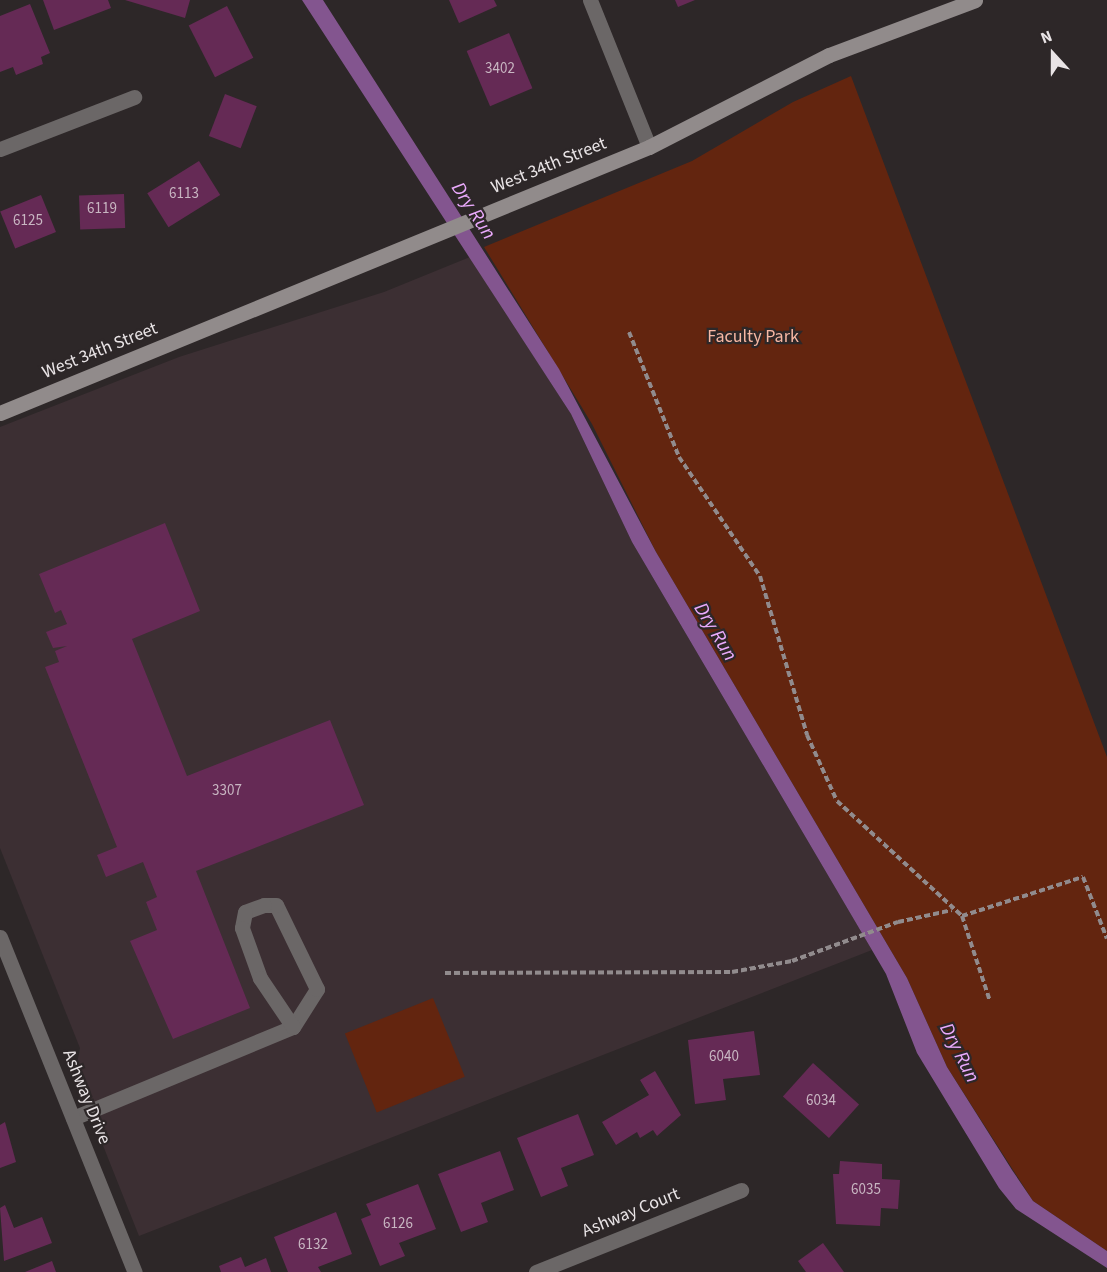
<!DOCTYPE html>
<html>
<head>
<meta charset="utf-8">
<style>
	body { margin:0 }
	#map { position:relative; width:1107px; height:1272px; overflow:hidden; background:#2d2728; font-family:"Source Sans 3",sans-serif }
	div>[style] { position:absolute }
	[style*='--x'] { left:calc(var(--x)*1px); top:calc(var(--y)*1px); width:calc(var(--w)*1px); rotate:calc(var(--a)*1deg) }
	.built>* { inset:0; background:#3c2f33 }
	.green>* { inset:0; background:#63250f; transform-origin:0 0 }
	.water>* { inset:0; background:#83558f }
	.building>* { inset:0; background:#652a55; transform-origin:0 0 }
	.path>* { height:4px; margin-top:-2px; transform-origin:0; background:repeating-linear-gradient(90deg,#918b8d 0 6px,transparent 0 9px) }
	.lane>* { height:15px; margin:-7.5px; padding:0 7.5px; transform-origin:7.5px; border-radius:7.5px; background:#6b6767 }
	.street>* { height:15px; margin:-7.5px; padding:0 7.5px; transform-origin:7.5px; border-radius:7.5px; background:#6b6767 }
	.secondary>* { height:15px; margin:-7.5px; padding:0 7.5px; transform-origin:7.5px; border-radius:7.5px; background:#918b8b }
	span { translate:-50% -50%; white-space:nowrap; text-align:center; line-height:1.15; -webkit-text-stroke:4.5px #2d2728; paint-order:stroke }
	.number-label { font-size:15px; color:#c8b6c2 }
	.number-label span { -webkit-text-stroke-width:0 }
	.street-label { font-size:18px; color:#e9e4e6 }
	.park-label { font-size:18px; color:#f7b7a3 }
	.water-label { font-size:20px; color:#eaaafc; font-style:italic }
	.north { position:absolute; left:1023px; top:24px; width:60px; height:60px; -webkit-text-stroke:4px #2d2728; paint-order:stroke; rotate:339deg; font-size:16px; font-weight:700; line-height:24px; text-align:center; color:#e9e4e6 }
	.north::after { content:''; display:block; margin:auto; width:21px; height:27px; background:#e9e4e6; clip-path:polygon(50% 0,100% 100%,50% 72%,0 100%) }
</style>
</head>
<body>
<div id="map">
	<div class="built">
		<div style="clip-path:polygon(470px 257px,571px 414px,632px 542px,872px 950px,139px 1236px,75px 1075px,80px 1048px,0 848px,0 427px,179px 357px,384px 292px)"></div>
	</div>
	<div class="green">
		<div style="clip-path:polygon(851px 76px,1107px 757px,1107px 1251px,1033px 1201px,947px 1067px,907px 978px,656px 552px,592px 424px,484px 247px,692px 161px,793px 102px)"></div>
		<div style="left:433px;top:998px;width:85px;height:95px;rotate:68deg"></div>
	</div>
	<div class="water">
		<div style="clip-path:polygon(302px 0,323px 0,559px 369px,656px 552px,907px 978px,947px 1067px,1012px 1170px,1033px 1201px,1107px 1251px,1107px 1268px,1016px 1209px,999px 1188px,917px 1053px,886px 974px,632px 542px,571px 414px)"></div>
	</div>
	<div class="building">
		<div style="clip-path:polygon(43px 0,108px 0,111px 8px,54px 30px)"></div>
		<div style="clip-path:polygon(125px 0,190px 0,185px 18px)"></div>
		<div style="clip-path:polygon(449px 0,494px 0,497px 6px,459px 23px)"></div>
		<div style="clip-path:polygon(675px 0,695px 0,678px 7px)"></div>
		<div style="clip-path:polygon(30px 4px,50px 53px,41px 57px,43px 64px,16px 75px,13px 67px,0 72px,0 16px)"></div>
		<div style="left:227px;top:6px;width:58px;height:43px;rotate:63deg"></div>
		<div style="left:509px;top:33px;width:60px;height:46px;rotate:67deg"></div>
		<div style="left:225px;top:94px;width:34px;height:45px;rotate:21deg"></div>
		<div style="left:199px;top:161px;width:40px;height:61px;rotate:58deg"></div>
		<div style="left:124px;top:194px;width:34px;height:45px;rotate:88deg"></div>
		<div style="left:41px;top:195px;width:40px;height:44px;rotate:68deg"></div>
		<div style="clip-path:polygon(165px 523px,200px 611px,132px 639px,187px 776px,330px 720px,364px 805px,196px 871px,250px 1008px,173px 1039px,130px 941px,157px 930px,146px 902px,157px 897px,143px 862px,106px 877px,97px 855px,117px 847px,45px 667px,59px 662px,55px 651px,67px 646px,53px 648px,46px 632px,67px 624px,61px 610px,55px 613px,39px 574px)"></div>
		<div style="clip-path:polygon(754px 1031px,760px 1075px,723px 1079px,726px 1100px,695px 1104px,688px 1040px)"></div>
		<div style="left:813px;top:1063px;width:62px;height:45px;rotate:42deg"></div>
		<div style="clip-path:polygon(655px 1071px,681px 1115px,657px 1136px,653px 1130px,640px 1138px,637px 1132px,616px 1145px,602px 1122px,649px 1095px,640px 1080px)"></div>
		<div style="clip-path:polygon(578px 1114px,594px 1155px,561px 1168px,568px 1186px,541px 1197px,517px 1138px)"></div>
		<div style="clip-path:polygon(5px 1122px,16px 1162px,0 1168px,0 1125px)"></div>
		<div style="clip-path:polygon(500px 1151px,514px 1190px,481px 1203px,488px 1222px,461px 1232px,438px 1174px)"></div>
		<div style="clip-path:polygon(840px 1161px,882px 1164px,882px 1179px,900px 1180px,898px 1209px,881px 1208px,880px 1226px,836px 1224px,833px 1174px,839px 1174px)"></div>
		<div style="clip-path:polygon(418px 1184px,436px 1229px,399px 1243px,405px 1256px,380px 1266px,361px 1219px,371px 1215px,366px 1204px)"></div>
		<div style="clip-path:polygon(5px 1205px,14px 1228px,42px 1217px,52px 1243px,4px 1261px,0 1208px)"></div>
		<div style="clip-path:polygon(336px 1212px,352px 1254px,318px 1267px,321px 1272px,288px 1272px,274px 1237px)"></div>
		<div style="clip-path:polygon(823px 1243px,844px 1272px,806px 1272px,798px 1261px)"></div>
		<div style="clip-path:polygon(241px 1257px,245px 1267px,266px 1258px,271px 1272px,221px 1272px,219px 1266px)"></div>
		<div style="clip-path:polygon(52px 1261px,56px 1272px,25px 1272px)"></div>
	</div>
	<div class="path">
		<div style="--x:629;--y:332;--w:135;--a:68.2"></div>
		<div style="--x:679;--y:457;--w:144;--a:55.8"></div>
		<div style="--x:760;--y:576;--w:166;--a:73.5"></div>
		<div style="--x:807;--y:735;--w:72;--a:65.6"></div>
		<div style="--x:837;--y:801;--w:170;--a:42.6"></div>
		<div style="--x:962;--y:916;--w:127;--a:-17.9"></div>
		<div style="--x:1083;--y:877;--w:66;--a:68.8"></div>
		<div style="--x:962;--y:916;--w:89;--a:71.8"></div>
		<div style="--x:445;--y:973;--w:287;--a:-0.2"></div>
		<div style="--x:732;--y:972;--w:61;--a:-10.4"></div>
		<div style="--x:792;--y:961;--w:113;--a:-20.2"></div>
		<div style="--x:898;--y:922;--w:55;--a:-12.5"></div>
	</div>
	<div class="lane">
		<div style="--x:73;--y:1118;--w:238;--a:-22.5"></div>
		<div style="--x:293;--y:1027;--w:45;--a:-57.7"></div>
		<div style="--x:317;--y:989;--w:93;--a:-116"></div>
		<div style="--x:276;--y:905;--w:12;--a:180"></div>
		<div style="--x:264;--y:905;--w:20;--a:160"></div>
		<div style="--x:245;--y:912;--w:16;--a:101"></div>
		<div style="--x:242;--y:928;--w:53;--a:70.2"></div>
		<div style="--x:260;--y:978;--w:59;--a:56"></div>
	</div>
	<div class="street">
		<div style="--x:590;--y:0;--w:158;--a:68.1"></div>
		<div style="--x:0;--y:149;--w:144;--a:-21.2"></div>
		<div style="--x:0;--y:937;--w:361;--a:68.1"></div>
		<div style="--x:536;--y:1272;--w:221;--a:-21.8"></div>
	</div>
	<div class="secondary">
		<div style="--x:0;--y:413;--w:701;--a:-22.29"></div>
		<div style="--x:649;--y:147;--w:202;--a:-27.1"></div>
		<div style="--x:829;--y:55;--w:156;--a:-20.6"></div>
	</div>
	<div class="number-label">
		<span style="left:500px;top:69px">3402</span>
		<span style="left:184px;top:194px">6113</span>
		<span style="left:102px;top:209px">6119</span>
		<span style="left:28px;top:221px">6125</span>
		<span style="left:227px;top:791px">3307</span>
		<span style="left:724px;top:1057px">6040</span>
		<span style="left:821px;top:1101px">6034</span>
		<span style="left:866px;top:1190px">6035</span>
		<span style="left:398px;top:1224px">6126</span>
		<span style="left:313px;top:1245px">6132</span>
	</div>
	<div class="street-label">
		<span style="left:549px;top:166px;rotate:-22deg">West 34th Street</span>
		<span style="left:100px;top:351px;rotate:-22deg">West 34th Street</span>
		<span style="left:86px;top:1097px;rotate:68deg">Ashway Drive</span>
		<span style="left:631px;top:1213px;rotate:-22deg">Ashway Court</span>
	</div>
	<div class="park-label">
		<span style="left:753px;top:337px">Faculty Park</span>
	</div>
	<div class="water-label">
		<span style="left:473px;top:211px;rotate:57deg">Dry Run</span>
		<span style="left:715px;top:632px;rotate:59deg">Dry Run</span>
		<span style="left:959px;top:1053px;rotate:63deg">Dry Run</span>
	</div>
	<div class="north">N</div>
</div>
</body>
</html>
